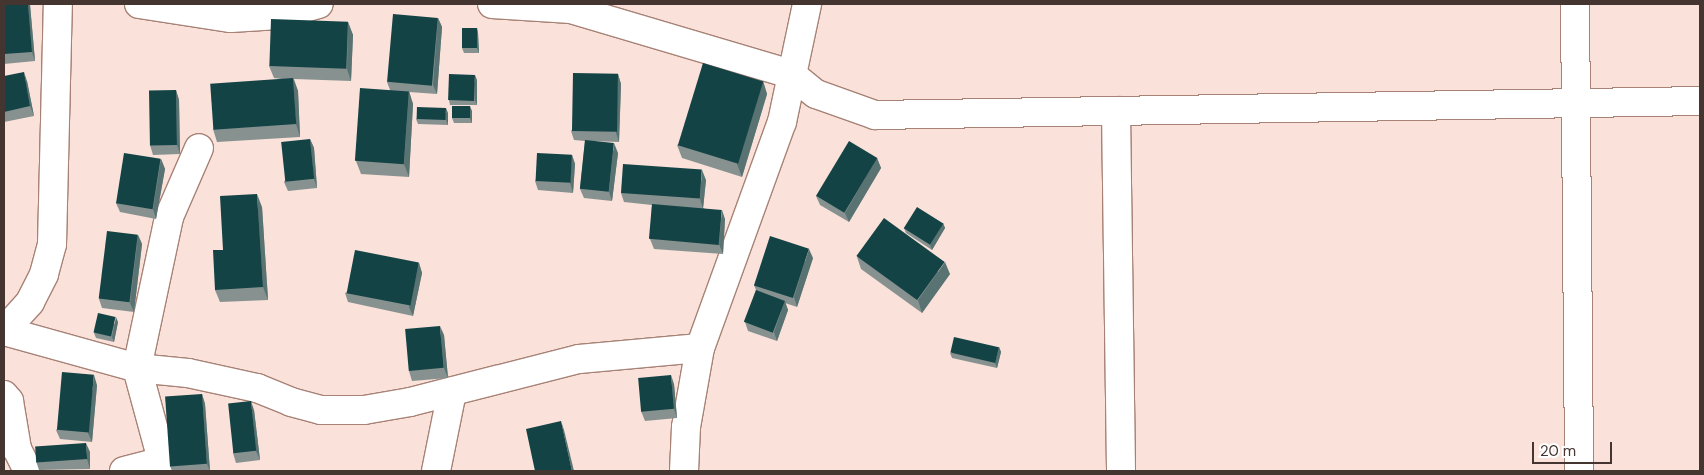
<!DOCTYPE html>
<html>
<head>
<meta charset="utf-8">
<style>
	body { margin:0 }
	#map { position:relative; width:1704px; height:475px; overflow:hidden; background:#fae1d9; font-family:"DM Sans",sans-serif }
	div>[style] { position:absolute }
	[style*='--x'] { left:calc(var(--x)*1px); top:calc(var(--y)*1px); width:calc(var(--w)*1px); rotate:calc(var(--a)*1deg) }
	.roads { filter:drop-shadow(1px 0 #a78276) drop-shadow(-1px 0 #a78276) drop-shadow(0 1px #a78276) drop-shadow(0 -1px #a78276) }
	.minor>* { height:28px; margin:-14px; padding:0 14px; transform-origin:14px; border-radius:14px; background:#fff }
	.wall>* { inset:0; background:#879290 }
	.shaded-wall>* { inset:0; background:#597272 }
	.building>* { inset:0; background:#144346; transform-origin:0 0 }
	span { translate:-50% -50%; white-space:nowrap; text-align:center; line-height:1.15; -webkit-text-stroke:5px #fff; paint-order:stroke }
	.frame { position:absolute; inset:0; border:5px solid #453530; pointer-events:none }
	.scale { position:absolute; left:1532px; top:442px; width:80px; height:22px; box-sizing:border-box; border:2px solid #453530; border-top:0; padding-left:6px; font-size:15px; line-height:18px; white-space:nowrap; color:#453530; -webkit-text-stroke:4px #fff; paint-order:stroke }
</style>
</head>
<body>
<div id="map">
	<div class="roads">
		<div class="minor">
			<div style="--x:139;--y:4;--w:93;--a:8.7"></div>
			<div style="--x:231;--y:18;--w:48;--a:-3.6"></div>
			<div style="--x:279;--y:15;--w:41;--a:-15.4"></div>
			<div style="--x:492;--y:4;--w:79;--a:3.6"></div>
			<div style="--x:571;--y:9;--w:229;--a:16.5"></div>
			<div style="--x:791;--y:74;--w:32;--a:39"></div>
			<div style="--x:816;--y:94;--w:63;--a:19.6"></div>
			<div style="--x:875;--y:115;--w:825;--a:-0.97"></div>
			<div style="--x:1575;--y:4;--w:467;--a:89.5"></div>
			<div style="--x:1116;--y:111;--w:360;--a:89.2"></div>
			<div style="--x:4;--y:331;--w:138;--a:15.5"></div>
			<div style="--x:137;--y:368;--w:51;--a:5.6"></div>
			<div style="--x:188;--y:373;--w:71;--a:12.3"></div>
			<div style="--x:257;--y:388;--w:37;--a:22"></div>
			<div style="--x:291;--y:402;--w:31;--a:15"></div>
			<div style="--x:321;--y:410;--w:43;--a:0"></div>
			<div style="--x:364;--y:410;--w:47;--a:-9.9"></div>
			<div style="--x:410;--y:402;--w:174;--a:-14.3"></div>
			<div style="--x:579;--y:359;--w:121;--a:-5.2"></div>
			<div style="--x:4;--y:331;--w:39;--a:-48"></div>
			<div style="--x:30;--y:302;--w:31;--a:-63"></div>
			<div style="--x:44;--y:274;--w:31;--a:-75"></div>
			<div style="--x:52;--y:244;--w:240;--a:-88.6"></div>
			<div style="--x:4;--y:395;--w:8;--a:50"></div>
			<div style="--x:9;--y:401;--w:49;--a:80.5"></div>
			<div style="--x:17;--y:449;--w:25;--a:63"></div>
			<div style="--x:124;--y:471;--w:40;--a:-14.4"></div>
			<div style="--x:165;--y:471;--w:107;--a:-105.2"></div>
			<div style="--x:137;--y:368;--w:154;--a:-78"></div>
			<div style="--x:169;--y:217;--w:75;--a:-66.5"></div>
			<div style="--x:436;--y:471;--w:81;--a:-78.6"></div>
			<div style="--x:684;--y:471;--w:44;--a:-87.4"></div>
			<div style="--x:686;--y:427;--w:80;--a:-80"></div>
			<div style="--x:700;--y:348;--w:240;--a:-70.1"></div>
			<div style="--x:782;--y:122;--w:121;--a:-78"></div>
		</div>
	</div>
	<div class="wall">
		<div style="clip-path:polygon(4px 4px,30px 4px,35px 61px,4px 64px)"></div>
		<div style="clip-path:polygon(438px 18px,442px 27px,437px 94px,409px 92px,413px 104px,409px 177px,361px 174px,356px 161px,390px 90px,387px 82px)"></div>
		<div style="clip-path:polygon(348px 22px,353px 35px,351px 81px,294px 79px,298px 91px,300px 137px,217px 142px,213px 129px,282px 79px,274px 78px,269px 66px)"></div>
		<div style="clip-path:polygon(477px 28px,478px 33px,479px 53px,464px 53px,462px 48px)"></div>
		<div style="clip-path:polygon(618px 74px,621px 84px,619px 142px,592px 141px,618px 153px,612px 201px,584px 198px,580px 189px,585px 141px,574px 140px,571px 131px)"></div>
		<div style="clip-path:polygon(4px 76px,27px 81px,34px 116px,4px 122px)"></div>
		<div style="clip-path:polygon(477px 80px,477px 105px,450px 105px,449px 100px)"></div>
		<div style="clip-path:polygon(763px 81px,767px 94px,742px 177px,682px 158px,677px 145px)"></div>
		<div style="clip-path:polygon(176px 90px,179px 100px,180px 154px,153px 155px,150px 145px)"></div>
		<div style="clip-path:polygon(472px 111px,472px 123px,454px 123px,452px 118px)"></div>
		<div style="clip-path:polygon(448px 113px,448px 125px,418px 124px,416px 119px)"></div>
		<div style="clip-path:polygon(310px 139px,314px 148px,317px 188px,288px 191px,284px 182px)"></div>
		<div style="clip-path:polygon(572px 155px,575px 164px,573px 193px,538px 190px,535px 181px)"></div>
		<div style="clip-path:polygon(877px 158px,881px 168px,849px 222px,820px 205px,816px 196px)"></div>
		<div style="clip-path:polygon(161px 159px,165px 169px,156px 219px,120px 212px,116px 203px)"></div>
		<div style="clip-path:polygon(706px 180px,703px 208px,725px 219px,723px 254px,654px 249px,650px 239px,652px 205px,624px 202px,621px 193px)"></div>
		<div style="clip-path:polygon(262px 207px,268px 300px,220px 302px,215px 290px,223px 250px)"></div>
		<div style="clip-path:polygon(943px 223px,945px 228px,932px 250px,906px 233px,904px 228px)"></div>
		<div style="clip-path:polygon(138px 235px,142px 244px,134px 312px,102px 308px,99px 299px)"></div>
		<div style="clip-path:polygon(857px 257px,950px 274px,922px 313px,861px 269px)"></div>
		<div style="clip-path:polygon(813px 258px,797px 307px,785px 303px,788px 310px,777px 341px,748px 331px,745px 322px,756px 290px,754px 285px)"></div>
		<div style="clip-path:polygon(419px 263px,422px 273px,413px 316px,348px 302px,345px 293px)"></div>
		<div style="clip-path:polygon(118px 322px,114px 342px,96px 338px,94px 333px)"></div>
		<div style="clip-path:polygon(444px 335px,448px 378px,412px 381px,409px 371px)"></div>
		<div style="clip-path:polygon(999px 347px,1001px 352px,997px 368px,952px 358px,950px 353px)"></div>
		<div style="clip-path:polygon(674px 384px,677px 418px,645px 421px,641px 411px)"></div>
		<div style="clip-path:polygon(97px 385px,92px 442px,60px 439px,56px 430px)"></div>
		<div style="clip-path:polygon(202px 394px,205px 404px,210px 471px,172px 471px,170px 466px)"></div>
		<div style="clip-path:polygon(254px 410px,260px 460px,236px 463px,233px 453px)"></div>
		<div style="clip-path:polygon(90px 452px,90px 469px,39px 470px,36px 461px)"></div>
	</div>
	<div class="shaded-wall">
		<div style="clip-path:polygon(28px 4px,30px 4px,30px 5px,35px 61px,32px 52px)"></div>
		<div style="clip-path:polygon(438px 18px,442px 27px,437px 94px,433px 85px)"></div>
		<div style="clip-path:polygon(348px 22px,353px 35px,351px 81px,347px 69px)"></div>
		<div style="clip-path:polygon(477px 28px,478px 33px,479px 53px,477px 48px)"></div>
		<div style="clip-path:polygon(24px 72px,27px 81px,34px 116px,30px 106px)"></div>
		<div style="clip-path:polygon(618px 74px,621px 84px,619px 142px,616px 133px)"></div>
		<div style="clip-path:polygon(475px 75px,477px 80px,477px 105px,475px 100px)"></div>
		<div style="clip-path:polygon(293px 78px,298px 91px,300px 137px,296px 124px)"></div>
		<div style="clip-path:polygon(763px 81px,767px 94px,742px 177px,737px 164px)"></div>
		<div style="clip-path:polygon(176px 90px,179px 100px,180px 154px,177px 145px)"></div>
		<div style="clip-path:polygon(409px 91px,413px 104px,409px 177px,404px 164px)"></div>
		<div style="clip-path:polygon(470px 106px,472px 111px,472px 123px,470px 118px)"></div>
		<div style="clip-path:polygon(446px 108px,448px 113px,448px 125px,446px 120px)"></div>
		<div style="clip-path:polygon(310px 139px,314px 148px,317px 188px,314px 179px)"></div>
		<div style="clip-path:polygon(614px 143px,618px 153px,612px 201px,609px 192px)"></div>
		<div style="clip-path:polygon(572px 155px,575px 164px,573px 193px,570px 183px)"></div>
		<div style="clip-path:polygon(877px 158px,881px 168px,849px 222px,845px 213px)"></div>
		<div style="clip-path:polygon(161px 159px,165px 169px,156px 219px,153px 209px)"></div>
		<div style="clip-path:polygon(702px 170px,706px 180px,703px 209px,700px 199px)"></div>
		<div style="clip-path:polygon(257px 194px,262px 207px,268px 300px,263px 287px)"></div>
		<div style="clip-path:polygon(722px 210px,725px 219px,723px 254px,719px 244px)"></div>
		<div style="clip-path:polygon(943px 223px,945px 228px,932px 250px,930px 245px)"></div>
		<div style="clip-path:polygon(138px 235px,142px 244px,134px 312px,130px 303px)"></div>
		<div style="clip-path:polygon(809px 249px,813px 258px,797px 307px,794px 297px)"></div>
		<div style="clip-path:polygon(945px 262px,950px 274px,922px 313px,918px 300px)"></div>
		<div style="clip-path:polygon(419px 263px,422px 273px,413px 316px,409px 307px)"></div>
		<div style="clip-path:polygon(785px 301px,788px 310px,777px 341px,774px 332px)"></div>
		<div style="clip-path:polygon(116px 317px,118px 322px,114px 342px,112px 337px)"></div>
		<div style="clip-path:polygon(440px 326px,444px 335px,448px 378px,444px 368px)"></div>
		<div style="clip-path:polygon(999px 347px,1001px 352px,997px 368px,995px 363px)"></div>
		<div style="clip-path:polygon(94px 375px,97px 385px,92px 442px,88px 433px)"></div>
		<div style="clip-path:polygon(671px 375px,674px 384px,677px 418px,674px 409px)"></div>
		<div style="clip-path:polygon(202px 394px,205px 404px,210px 471px,207px 464px)"></div>
		<div style="clip-path:polygon(251px 401px,254px 410px,260px 460px,256px 451px)"></div>
		<div style="clip-path:polygon(561px 421px,564px 430px,574px 471px,572px 471px)"></div>
		<div style="clip-path:polygon(86px 443px,90px 452px,90px 469px,87px 459px)"></div>
	</div>
	<div class="building">
		<div style="clip-path:polygon(4px 4px,28px 4px,32px 52px,4px 54px)"></div>
		<div style="left:393px;top:14px;width:45px;height:68px;rotate:5deg"></div>
		<div style="left:271px;top:19px;width:77px;height:47px;rotate:2deg"></div>
		<div style="left:462px;top:28px;width:15px;height:20px"></div>
		<div style="left:703px;top:63px;width:63px;height:86px;rotate:17deg"></div>
		<div style="clip-path:polygon(24px 72px,30px 106px,4px 112px,4px 76px)"></div>
		<div style="left:573px;top:73px;width:45px;height:58px;rotate:1deg"></div>
		<div style="left:449px;top:74px;width:26px;height:26px;rotate:2deg"></div>
		<div style="left:293px;top:78px;width:46px;height:83px;rotate:86deg"></div>
		<div style="left:360px;top:88px;width:49px;height:73px;rotate:4deg"></div>
		<div style="left:176px;top:90px;width:55px;height:27px;rotate:89deg"></div>
		<div style="left:452px;top:106px;width:18px;height:12px"></div>
		<div style="left:417px;top:107px;width:29px;height:12px;rotate:2deg"></div>
		<div style="left:310px;top:139px;width:40px;height:29px;rotate:84deg"></div>
		<div style="left:585px;top:140px;width:29px;height:49px;rotate:6deg"></div>
		<div style="left:849px;top:141px;width:33px;height:64px;rotate:31deg"></div>
		<div style="left:124px;top:153px;width:37px;height:51px;rotate:9deg"></div>
		<div style="left:537px;top:153px;width:35px;height:28px;rotate:3deg"></div>
		<div style="left:623px;top:164px;width:79px;height:29px;rotate:4deg"></div>
		<div style="clip-path:polygon(257px 194px,263px 287px,215px 290px,213px 250px,223px 250px,220px 196px)"></div>
		<div style="left:652px;top:204px;width:70px;height:35px;rotate:5deg"></div>
		<div style="left:917px;top:207px;width:31px;height:25px;rotate:32deg"></div>
		<div style="left:884px;top:218px;width:75px;height:47px;rotate:36deg"></div>
		<div style="left:107px;top:231px;width:31px;height:68px;rotate:7deg"></div>
		<div style="left:770px;top:236px;width:41px;height:52px;rotate:18deg"></div>
		<div style="left:355px;top:250px;width:65px;height:44px;rotate:11deg"></div>
		<div style="left:756px;top:290px;width:31px;height:34px;rotate:21deg"></div>
		<div style="left:98px;top:313px;width:18px;height:20px;rotate:13deg"></div>
		<div style="left:440px;top:326px;width:42px;height:35px;rotate:85deg"></div>
		<div style="left:954px;top:337px;width:46px;height:16px;rotate:13deg"></div>
		<div style="left:62px;top:372px;width:32px;height:58px;rotate:5deg"></div>
		<div style="left:671px;top:375px;width:34px;height:33px;rotate:85deg"></div>
		<div style="left:202px;top:394px;width:70px;height:37px;rotate:86deg"></div>
		<div style="left:251px;top:401px;width:50px;height:23px;rotate:84deg"></div>
		<div style="clip-path:polygon(561px 421px,572px 471px,535px 471px,526px 429px)"></div>
		<div style="left:86px;top:443px;width:16px;height:51px;rotate:86deg"></div>
	</div>
	<div class="frame"></div>
	<div class="scale">20 m</div>
</div>
</body>
</html>
